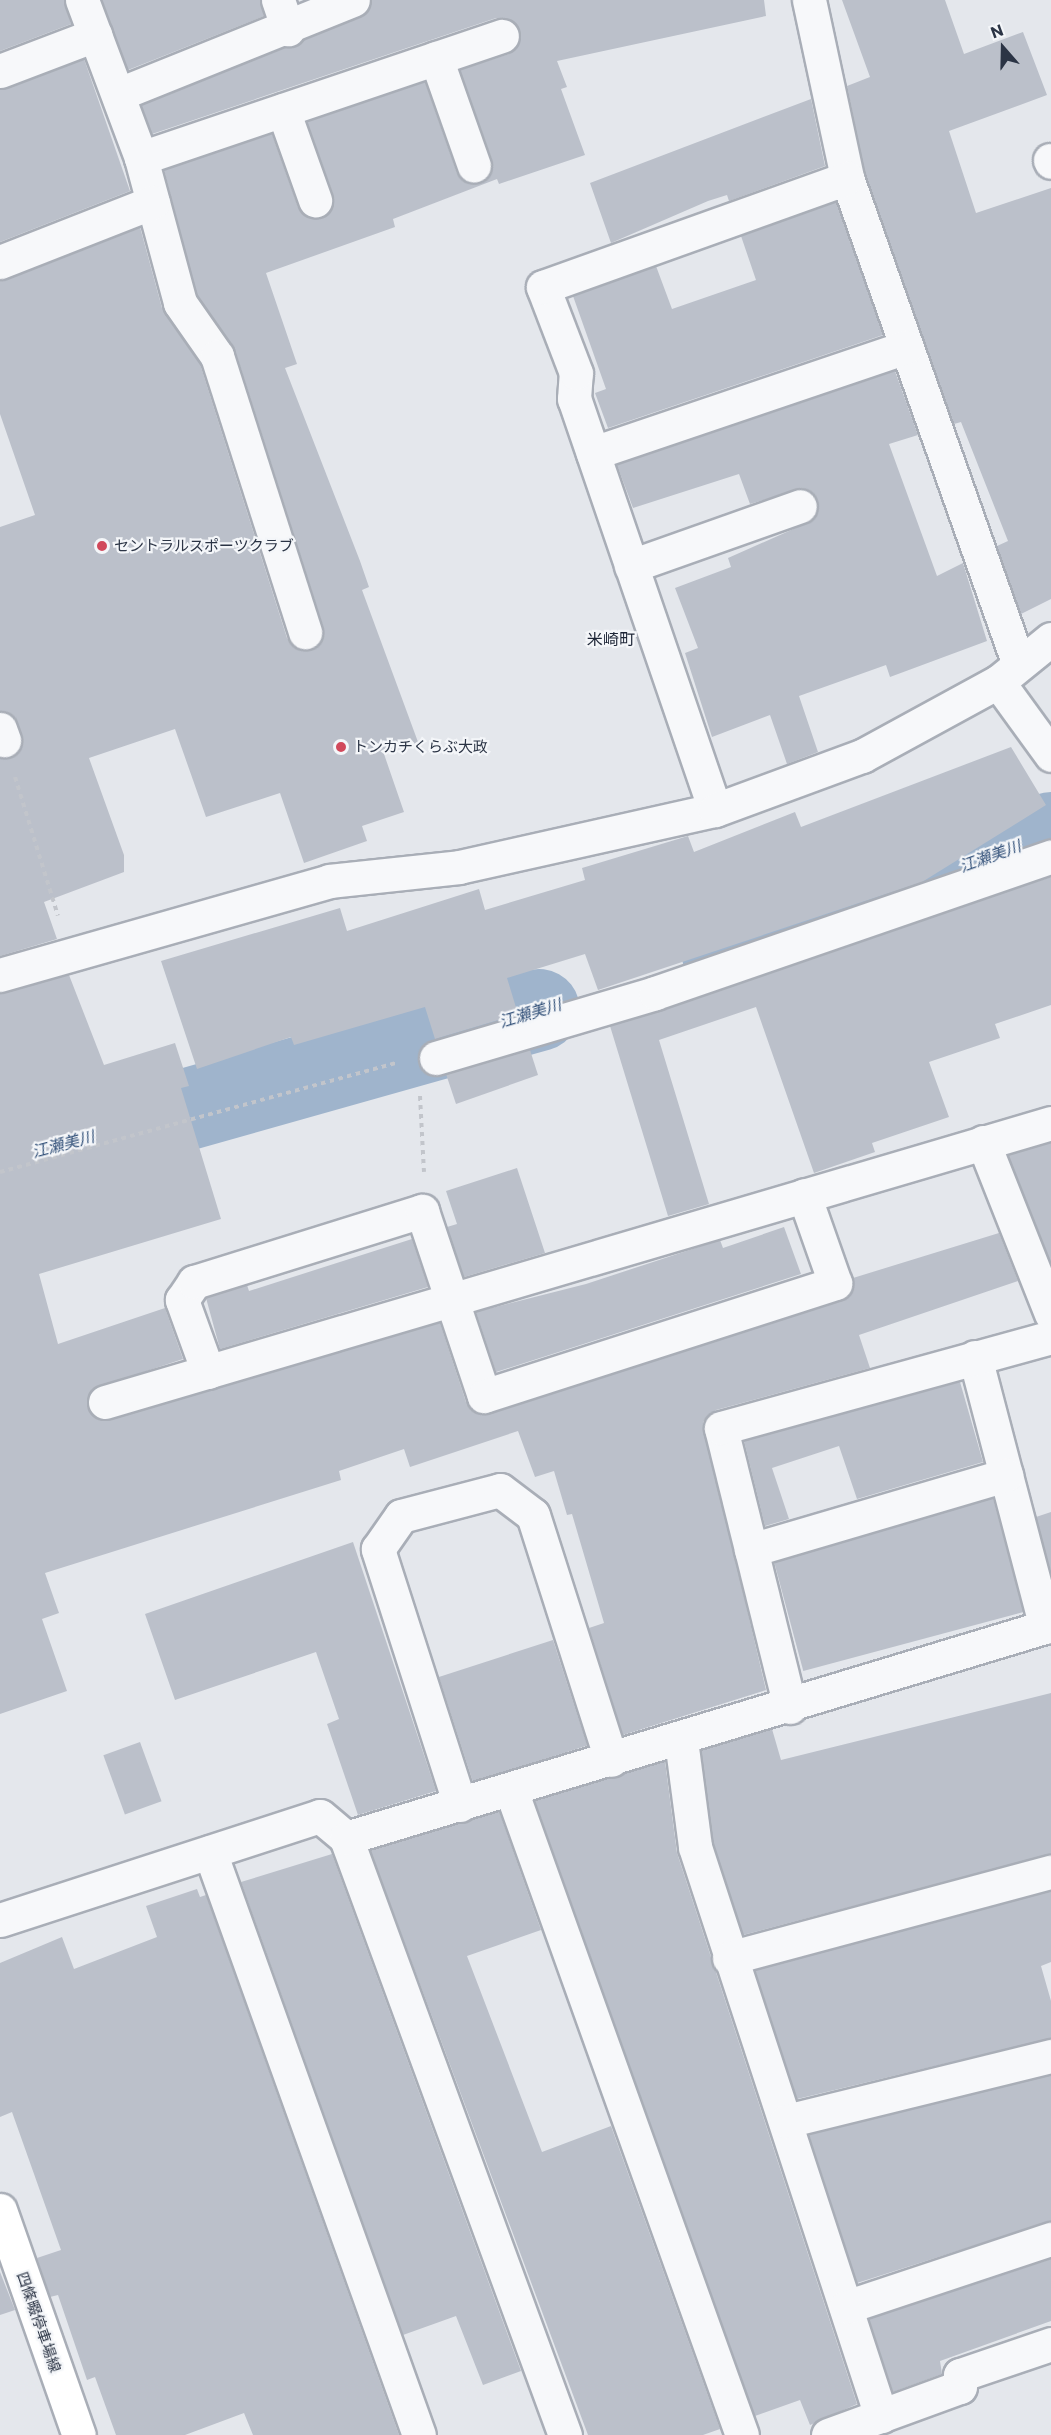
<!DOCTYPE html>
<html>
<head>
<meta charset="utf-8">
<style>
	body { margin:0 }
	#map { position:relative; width:1051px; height:2435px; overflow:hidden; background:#e4e7ec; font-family:Commissioner,"Noto Sans JP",sans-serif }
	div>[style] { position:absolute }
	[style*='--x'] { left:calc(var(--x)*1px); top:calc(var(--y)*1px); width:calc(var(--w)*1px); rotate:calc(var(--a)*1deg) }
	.river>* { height:82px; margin:-41px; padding:0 41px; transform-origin:41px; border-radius:41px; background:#9fb4cc }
	.building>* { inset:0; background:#bbc0ca; transform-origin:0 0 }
	.path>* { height:4px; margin-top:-2px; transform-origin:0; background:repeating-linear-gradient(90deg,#c2c5cb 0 4.5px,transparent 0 9px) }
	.roads { filter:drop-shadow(2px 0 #a9aeb7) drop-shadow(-2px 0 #a9aeb7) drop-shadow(0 2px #a9aeb7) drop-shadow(0 -2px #a9aeb7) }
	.minor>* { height:33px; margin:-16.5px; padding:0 16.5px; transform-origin:16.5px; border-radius:16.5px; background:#f7f8fa }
	.major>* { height:33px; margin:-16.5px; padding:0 16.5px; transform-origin:16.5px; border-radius:16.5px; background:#fff }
	.dots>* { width:16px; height:16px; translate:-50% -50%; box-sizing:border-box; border:3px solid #f4f6f9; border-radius:50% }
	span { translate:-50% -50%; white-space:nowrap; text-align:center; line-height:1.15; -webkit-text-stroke:4.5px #f4f6f9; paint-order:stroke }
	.poi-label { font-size:15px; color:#2b3445 }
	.left { translate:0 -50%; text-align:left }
	.street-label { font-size:15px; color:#2b3445 }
	.neighbourhood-label { font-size:16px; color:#1d2536 }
	.water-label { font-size:16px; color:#34527a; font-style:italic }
	.north { position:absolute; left:973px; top:18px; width:60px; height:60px; -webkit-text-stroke:4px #f4f6f9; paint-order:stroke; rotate:340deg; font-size:16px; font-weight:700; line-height:24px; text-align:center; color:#2b3445 }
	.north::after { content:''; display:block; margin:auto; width:21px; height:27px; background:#2b3445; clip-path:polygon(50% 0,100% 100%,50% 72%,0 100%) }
</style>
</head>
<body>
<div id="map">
	<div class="river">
		<div style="--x:723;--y:955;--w:350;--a:-20.4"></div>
		<div style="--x:0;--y:1162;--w:560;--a:-15.75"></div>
	</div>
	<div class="building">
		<div style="clip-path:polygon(0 0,64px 0,71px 24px,0 51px)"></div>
		<div style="clip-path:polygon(102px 0,260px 0,264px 16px,128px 70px)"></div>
		<div style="clip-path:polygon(371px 0,764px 0,766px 16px,557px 61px,567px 87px,561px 89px,585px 155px,499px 184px,497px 179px,393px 219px,395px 227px,266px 273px,297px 364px,285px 368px,360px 561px,369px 587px,362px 590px,418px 742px,384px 754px,404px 812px,362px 826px,367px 841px,304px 863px,280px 793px,206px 817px,175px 729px,89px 758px,124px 855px,124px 872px,44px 902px,57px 939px,0 956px,0 758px,11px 757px,22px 743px,12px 715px,0 711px,0 527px,35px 515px,0 414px,0 280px,140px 227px,162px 308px,200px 364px,287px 638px,300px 650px,318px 645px,323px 626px,235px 350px,197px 295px,164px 170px,272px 134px,298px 207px,311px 218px,321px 218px,330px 212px,333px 194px,307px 122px,425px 82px,457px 173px,470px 184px,481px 183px,489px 178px,492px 160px,460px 70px,509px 54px,520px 40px,520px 31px,514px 22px,496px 18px,152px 134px,141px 105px,360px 17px)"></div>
		<div style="clip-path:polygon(842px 0,945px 0,964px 54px,1023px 32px,1047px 95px,949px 131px,976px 213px,1051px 188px,1051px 599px,1021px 614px,997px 546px,1008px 541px,961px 422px,954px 424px,865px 173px,847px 86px,870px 77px)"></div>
		<div style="clip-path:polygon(84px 59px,130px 191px,0 242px,0 89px)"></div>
		<div style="clip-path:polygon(811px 99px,825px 166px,729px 201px,727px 195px,708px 201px,611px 243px,590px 183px)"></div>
		<div style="clip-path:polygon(836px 202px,883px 335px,608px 428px,595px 393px,606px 389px,573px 296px,656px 266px,672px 309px,756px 280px,741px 236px)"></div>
		<div style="clip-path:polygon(895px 371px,918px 435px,889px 444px,937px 576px,963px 563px,987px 641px,890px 677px,886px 665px,799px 696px,818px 752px,787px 764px,770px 715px,712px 737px,685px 653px,698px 648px,675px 588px,731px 567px,728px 558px,807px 523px,815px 518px,818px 500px,803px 488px,750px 504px,739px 474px,633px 508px,617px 465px)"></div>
		<div style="clip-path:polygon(1011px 747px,1046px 805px,922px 882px,598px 990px,585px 954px,507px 978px,518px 1014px,435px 1039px,425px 1007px,294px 1045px,291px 1037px,197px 1069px,161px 961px,340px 908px,347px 931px,479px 889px,485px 910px,585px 880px,582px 868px,688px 836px,694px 852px,795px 812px,801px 827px)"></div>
		<div style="clip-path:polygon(1051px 877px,1051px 1005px,995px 1024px,1000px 1038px,929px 1062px,949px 1117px,872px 1143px,875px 1152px,814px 1173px,756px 1007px,659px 1040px,709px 1204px,668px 1216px,610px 1026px)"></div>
		<div style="clip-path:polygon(69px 975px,104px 1065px,175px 1043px,189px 1086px,181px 1088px,221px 1219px,39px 1274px,58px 1344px,165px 1308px,183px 1359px,92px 1389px,87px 1407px,100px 1420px,440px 1323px,466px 1402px,480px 1414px,490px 1414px,841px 1301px,849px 1295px,853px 1278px,999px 1233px,1018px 1281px,859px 1335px,870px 1368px,716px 1410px,703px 1422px,766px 1690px,623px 1735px,589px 1628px,604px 1623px,572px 1514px,567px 1515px,554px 1471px,535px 1477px,518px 1431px,410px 1467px,404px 1449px,339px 1471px,341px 1480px,45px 1573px,59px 1613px,42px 1619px,67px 1691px,0 1714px,0 993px)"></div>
		<div style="clip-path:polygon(530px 1050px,538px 1075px,456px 1104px,446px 1074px)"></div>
		<div style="clip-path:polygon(1051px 1143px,1051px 1263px,1008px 1155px)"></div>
		<div style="clip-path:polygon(517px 1168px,545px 1253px,464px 1277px,447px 1227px,457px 1224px,446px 1191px)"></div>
		<div style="clip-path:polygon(784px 1227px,801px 1274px,496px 1372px,476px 1312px,586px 1284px,720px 1240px,723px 1248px)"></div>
		<div style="clip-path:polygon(412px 1239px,428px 1287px,220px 1349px,206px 1298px,247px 1285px,249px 1291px)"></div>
		<div style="clip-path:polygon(960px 1382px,983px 1462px,857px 1499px,839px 1446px,772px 1468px,789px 1519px,765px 1526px,744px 1441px)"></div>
		<div style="left:993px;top:1498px;width:118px;height:228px;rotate:75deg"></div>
		<div style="clip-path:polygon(1051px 1512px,1051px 1572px,1036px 1517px)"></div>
		<div style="clip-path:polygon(353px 1542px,436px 1791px,358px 1815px,327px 1724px,339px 1719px,316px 1652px,175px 1700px,145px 1614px)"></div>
		<div style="left:553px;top:1640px;width:111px;height:120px;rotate:72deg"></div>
		<div style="clip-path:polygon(1051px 1693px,1051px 1854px,743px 1935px,713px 1843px,701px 1750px,772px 1729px,781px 1760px)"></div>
		<div style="left:140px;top:1742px;width:63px;height:39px;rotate:70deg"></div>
		<div style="clip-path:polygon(665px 1761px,677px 1853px,857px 2404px,810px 2425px,800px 2400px,755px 2416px,535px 1801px)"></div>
		<div style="clip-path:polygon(499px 1811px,541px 1930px,467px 1956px,542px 2152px,611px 2126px,720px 2429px,703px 2435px,588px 2435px,370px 1850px)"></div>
		<div style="clip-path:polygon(332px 1854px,521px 2371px,483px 2385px,456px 2316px,403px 2335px,241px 1882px)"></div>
		<div style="clip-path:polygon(197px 1889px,200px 1897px,206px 1895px,399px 2435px,253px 2435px,244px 2413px,185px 2435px,116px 2435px,95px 2377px,87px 2380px,58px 2295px,50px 2297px,37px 2258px,61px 2250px,12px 2112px,0 2117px,0 1963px,62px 1937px,74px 1969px,157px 1937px,146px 1906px)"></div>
		<div style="clip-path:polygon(1051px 1891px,1051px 1962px,1041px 1966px,1051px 2001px,1051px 2038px,797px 2099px,755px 1970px)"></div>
		<div style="clip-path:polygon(1051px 2075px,1051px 2221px,857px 2283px,809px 2135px)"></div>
		<div style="clip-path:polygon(1051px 2259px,1051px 2321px,940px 2361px,942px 2374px,893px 2392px,869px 2319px)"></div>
		<div style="clip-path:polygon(0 2272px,15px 2310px,0 2315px)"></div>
	</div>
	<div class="path">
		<div style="--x:15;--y:777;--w:145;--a:72.8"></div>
		<div style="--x:420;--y:1096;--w:76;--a:87"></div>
		<div style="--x:0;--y:1172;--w:411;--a:-15.4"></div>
	</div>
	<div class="roads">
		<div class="minor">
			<div style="--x:82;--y:0;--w:169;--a:69.5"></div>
			<div style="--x:141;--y:158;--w:150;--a:74.9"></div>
			<div style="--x:180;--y:303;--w:65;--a:55.1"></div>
			<div style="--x:217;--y:356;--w:290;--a:72.3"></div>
			<div style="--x:278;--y:0;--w:31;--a:71"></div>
			<div style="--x:809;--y:0;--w:182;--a:77.9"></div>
			<div style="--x:847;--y:178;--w:513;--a:70.54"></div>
			<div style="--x:436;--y:58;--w:114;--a:70.6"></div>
			<div style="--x:0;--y:71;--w:102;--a:-20.8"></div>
			<div style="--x:119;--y:94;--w:252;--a:-21.9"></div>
			<div style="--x:283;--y:110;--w:96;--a:70.4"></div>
			<div style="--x:141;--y:158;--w:381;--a:-18.7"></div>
			<div style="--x:1050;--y:160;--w:2;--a:63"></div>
			<div style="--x:0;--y:262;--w:164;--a:-21.4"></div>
			<div style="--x:593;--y:453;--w:331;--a:-18.7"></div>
			<div style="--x:631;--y:566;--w:179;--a:-19.5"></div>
			<div style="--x:998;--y:682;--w:90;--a:54"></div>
			<div style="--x:0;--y:729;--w:12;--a:70"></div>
			<div style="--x:715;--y:810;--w:435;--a:-108.9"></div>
			<div style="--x:574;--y:399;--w:26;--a:-86"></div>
			<div style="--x:576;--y:373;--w:92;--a:-111"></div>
			<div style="--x:543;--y:287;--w:323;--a:-19.7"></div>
			<div style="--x:0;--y:975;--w:342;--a:-15.9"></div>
			<div style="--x:329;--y:881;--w:131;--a:-6.1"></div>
			<div style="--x:459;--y:867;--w:262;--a:-12.6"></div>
			<div style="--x:715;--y:810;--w:157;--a:-20.2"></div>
			<div style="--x:862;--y:756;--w:155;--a:-28.6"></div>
			<div style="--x:998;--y:682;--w:68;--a:-39.1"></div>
			<div style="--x:436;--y:1058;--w:228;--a:-16.5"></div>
			<div style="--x:655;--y:993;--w:419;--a:-19"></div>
			<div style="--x:983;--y:1142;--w:185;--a:68.4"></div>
			<div style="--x:975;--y:1357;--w:279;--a:75.3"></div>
			<div style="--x:208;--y:1372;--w:77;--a:-109.9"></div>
			<div style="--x:182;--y:1300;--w:22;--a:-56"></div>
			<div style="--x:194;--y:1282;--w:239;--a:-17.3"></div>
			<div style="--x:422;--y:1211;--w:195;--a:71.5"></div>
			<div style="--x:484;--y:1396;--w:369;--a:-17.8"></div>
			<div style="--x:835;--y:1283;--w:93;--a:-109.4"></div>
			<div style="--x:105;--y:1402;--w:986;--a:-16.43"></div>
			<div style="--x:751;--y:1550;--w:266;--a:-16.4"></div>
			<div style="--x:790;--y:1707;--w:287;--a:-103.9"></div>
			<div style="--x:721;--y:1428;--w:342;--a:-15.4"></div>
			<div style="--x:681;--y:1740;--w:108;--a:82.5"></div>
			<div style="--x:695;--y:1847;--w:599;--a:71.9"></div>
			<div style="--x:511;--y:1790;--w:685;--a:70.3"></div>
			<div style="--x:460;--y:1805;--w:269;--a:-107.8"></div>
			<div style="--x:378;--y:1549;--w:40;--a:-55.1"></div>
			<div style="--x:401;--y:1516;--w:102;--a:-14.7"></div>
			<div style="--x:500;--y:1490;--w:41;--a:37.1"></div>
			<div style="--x:533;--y:1515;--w:257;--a:72.3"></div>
			<div style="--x:346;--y:1838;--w:636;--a:69.86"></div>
			<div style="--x:210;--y:1852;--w:619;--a:70.28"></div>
			<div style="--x:0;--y:1920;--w:336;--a:-18"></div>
			<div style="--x:320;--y:1816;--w:34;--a:40"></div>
			<div style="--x:346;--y:1838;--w:736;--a:-16.81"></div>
			<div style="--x:729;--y:1958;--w:333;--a:-15"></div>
			<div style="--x:786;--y:2121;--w:273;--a:-13.8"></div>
			<div style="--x:846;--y:2307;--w:216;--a:-18.4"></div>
			<div style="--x:828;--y:2435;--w:140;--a:-20"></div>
			<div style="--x:960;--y:2387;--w:12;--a:-90"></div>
			<div style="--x:960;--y:2375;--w:96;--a:-18.8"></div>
		</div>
		<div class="major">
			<div style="--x:0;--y:2210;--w:238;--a:70.7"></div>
		</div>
	</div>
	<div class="dots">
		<div style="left:102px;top:546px;background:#d1495b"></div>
		<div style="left:341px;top:747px;background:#d1495b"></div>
	</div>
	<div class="poi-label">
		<span class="left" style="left:114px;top:546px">セントラルスポーツクラブ</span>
		<span class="left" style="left:353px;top:747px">トンカチくらぶ大政</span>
	</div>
	<div class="street-label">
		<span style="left:39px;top:2322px;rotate:71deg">四條畷停車場線</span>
	</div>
	<div class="neighbourhood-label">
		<span style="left:611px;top:639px">米崎町</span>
	</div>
	<div class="water-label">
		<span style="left:990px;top:856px;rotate:-20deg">江瀬美川</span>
		<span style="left:530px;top:1013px;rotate:-17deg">江瀬美川</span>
		<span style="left:63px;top:1144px;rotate:-15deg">江瀬美川</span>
	</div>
	<div class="north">N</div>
</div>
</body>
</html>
